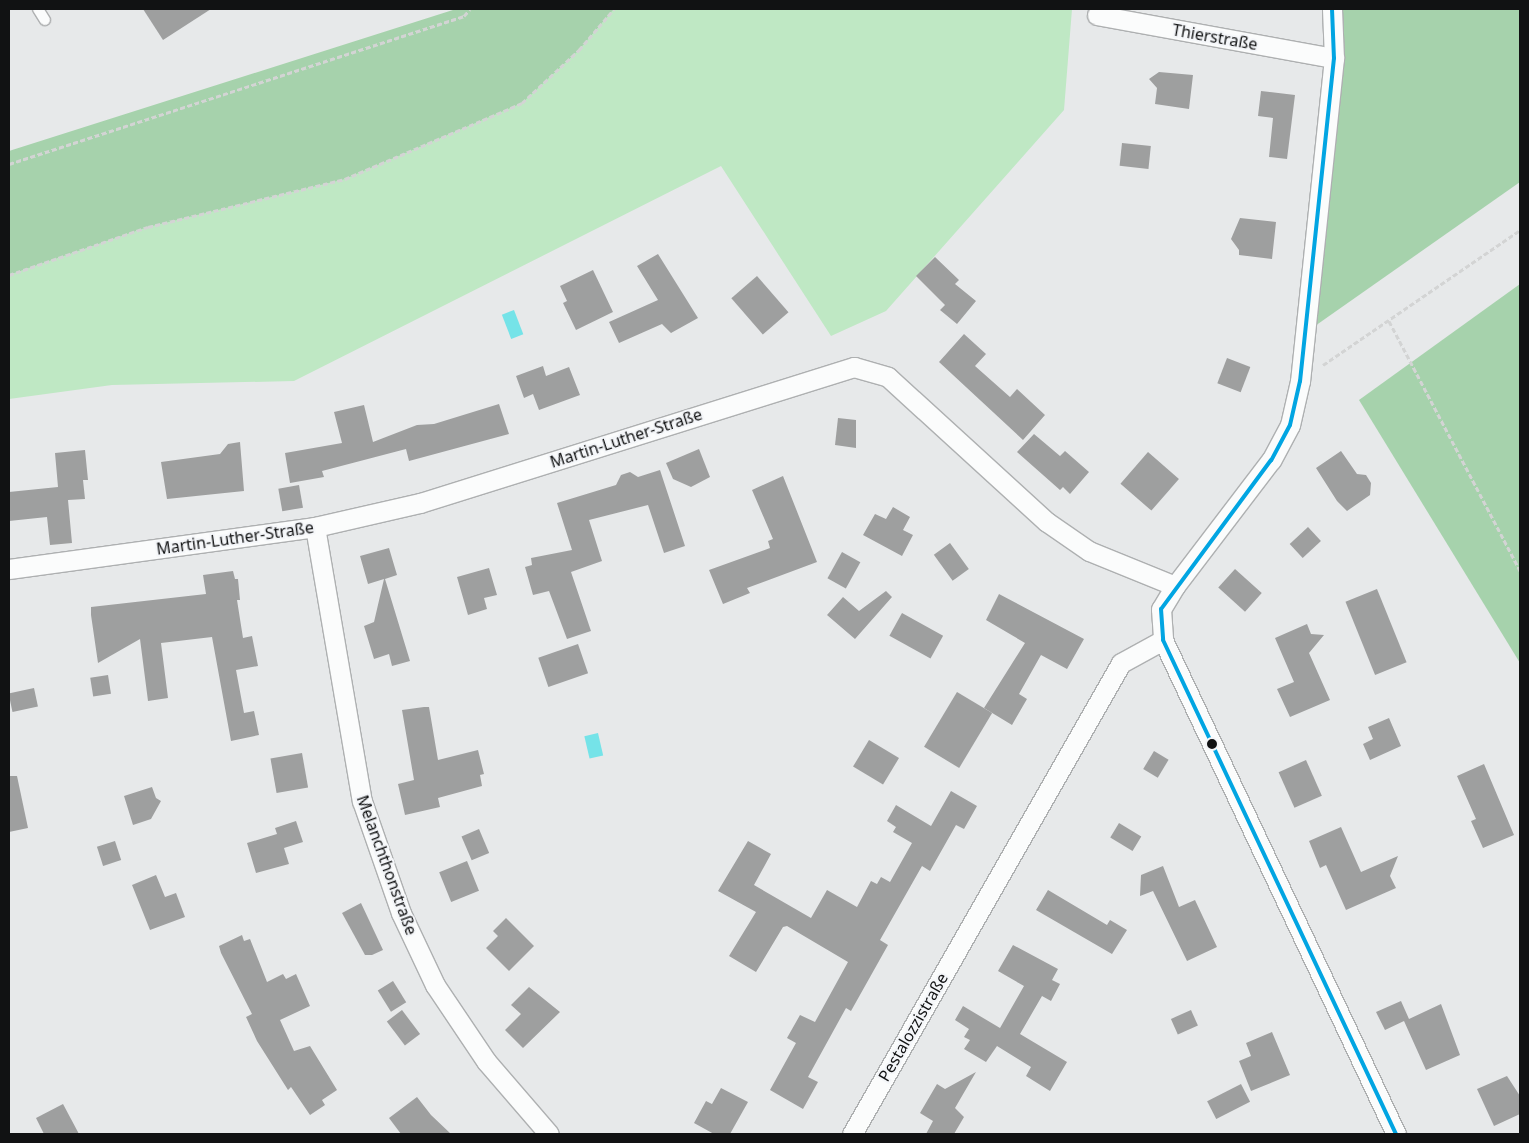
<!DOCTYPE html>
<html>
<head>
<meta charset="utf-8">
<style>
	body { margin:0 }
	#map { position:relative; width:1529px; height:1143px; overflow:hidden; background:#e7e9ea; font-family:"Noto Sans",sans-serif }
	div>[style] { position:absolute }
	[style*='--x'] { left:calc(var(--x)*1px); top:calc(var(--y)*1px); width:calc(var(--w)*1px); rotate:calc(var(--a)*1deg) }
	.green>* { inset:0; background:#bfe8c4 }
	.forest>* { inset:0; background:#a6d2ac }
	.water>* { inset:0; background:#75e3e8; transform-origin:0 0 }
	.building>* { inset:0; background:#9e9f9f; transform-origin:0 0 }
	.path>* { height:3px; margin-top:-1.5px; transform-origin:0; background:repeating-linear-gradient(90deg,#d3d4d4 0 5px,transparent 0 7.5px) }
	.roads { filter:drop-shadow(1px 0 #aeb0b1) drop-shadow(-1px 0 #aeb0b1) drop-shadow(0 1px #aeb0b1) drop-shadow(0 -1px #aeb0b1) }
	.lane>* { height:10px; margin:-5px; padding:0 5px; transform-origin:5px; border-radius:5px; background:#fbfcfc }
	.street>* { height:19px; margin:-9.5px; padding:0 9.5px; transform-origin:9.5px; border-radius:9.5px; background:#fbfcfc }
	.bus-1>* { height:4px; margin:-2px; padding:0 2px; transform-origin:2px; border-radius:2px; background:#01a5e2 }
	.dots>* { width:14px; height:14px; translate:-50% -50%; box-sizing:border-box; border:2px solid #f4f6f9; border-radius:50% }
	span { translate:-50% -50%; white-space:nowrap; text-align:center; line-height:1.15; -webkit-text-stroke:4px #f4f6f9; paint-order:stroke }
	.street-label { font-size:16px; color:#111213 }
	.frame { position:absolute; inset:0; border:10px solid #111213; pointer-events:none }
</style>
</head>
<body>
<div id="map">
	<div class="green">
		<div style="clip-path:polygon(614px 9px,1072px 9px,1064px 110px,886px 311px,831px 336px,721px 166px,294px 381px,112px 385px,9px 399px,9px 275px,148px 227px,579px 50px)"></div>
	</div>
	<div class="forest">
		<div style="clip-path:polygon(456px 9px,614px 9px,579px 50px,522px 103px,345px 179px,148px 227px,9px 275px,9px 151px)"></div>
		<div style="clip-path:polygon(1337px 9px,1520px 9px,1520px 182px,1305px 333px)"></div>
		<div style="clip-path:polygon(1520px 284px,1520px 663px,1359px 400px)"></div>
	</div>
	<div class="water">
		<div style="left:514px;top:310px;width:26px;height:13px;rotate:69deg"></div>
		<div style="left:598px;top:733px;width:23px;height:14px;rotate:77deg"></div>
	</div>
	<div class="building">
		<div style="clip-path:polygon(143px 9px,211px 9px,163px 40px)"></div>
		<div style="clip-path:polygon(1159px 72px,1193px 75px,1189px 109px,1155px 104px,1157px 88px,1149px 79px)"></div>
		<div style="clip-path:polygon(1261px 91px,1295px 95px,1287px 159px,1269px 157px,1273px 118px,1258px 116px)"></div>
		<div style="left:1122px;top:143px;width:29px;height:23px;rotate:6deg"></div>
		<div style="clip-path:polygon(1240px 218px,1276px 222px,1272px 259px,1239px 255px,1239px 250px,1231px 239px)"></div>
		<div style="clip-path:polygon(658px 254px,698px 318px,671px 333px,662px 324px,619px 343px,609px 322px,658px 300px,637px 266px)"></div>
		<div style="clip-path:polygon(935px 257px,959px 280px,955px 284px,976px 301px,957px 324px,940px 310px,945px 305px,916px 276px)"></div>
		<div style="clip-path:polygon(593px 270px,613px 312px,576px 330px,563px 303px,567px 301px,560px 286px)"></div>
		<div style="left:757px;top:276px;width:48px;height:34px;rotate:49deg"></div>
		<div style="clip-path:polygon(964px 334px,986px 354px,975px 366px,1010px 397px,1017px 389px,1045px 415px,1023px 440px,939px 362px)"></div>
		<div style="left:1227px;top:358px;width:25px;height:27px;rotate:21deg"></div>
		<div style="clip-path:polygon(543px 366px,546px 376px,569px 367px,580px 395px,539px 410px,533px 394px,524px 398px,516px 376px)"></div>
		<div style="clip-path:polygon(499px 404px,509px 434px,409px 461px,406px 449px,322px 471px,324px 477px,290px 483px,285px 453px,342px 443px,334px 412px,364px 405px,373px 442px,417px 425px,434px 424px)"></div>
		<div style="clip-path:polygon(838px 418px,856px 420px,856px 448px,835px 445px)"></div>
		<div style="clip-path:polygon(1034px 434px,1060px 456px,1065px 451px,1089px 472px,1070px 494px,1063px 487px,1060px 490px,1017px 452px)"></div>
		<div style="clip-path:polygon(240px 442px,244px 491px,167px 499px,161px 462px,220px 454px,228px 444px)"></div>
		<div style="clip-path:polygon(699px 449px,710px 477px,691px 487px,673px 479px,666px 463px)"></div>
		<div style="clip-path:polygon(85px 450px,88px 480px,83px 480px,85px 499px,68px 500px,72px 543px,50px 545px,47px 517px,9px 521px,9px 492px,58px 487px,55px 453px)"></div>
		<div style="clip-path:polygon(1341px 451px,1357px 474px,1366px 475px,1371px 483px,1370px 495px,1347px 511px,1337px 501px,1316px 468px)"></div>
		<div style="left:1148px;top:452px;width:41px;height:42px;rotate:41deg"></div>
		<div style="clip-path:polygon(660px 470px,685px 546px,664px 553px,648px 505px,589px 520px,602px 561px,571px 572px,591px 631px,567px 639px,549px 591px,533px 595px,525px 567px,532px 565px,531px 558px,572px 550px,557px 503px,616px 485px,621px 475px,630px 472px,638px 477px)"></div>
		<div style="clip-path:polygon(783px 476px,817px 562px,747px 588px,750px 593px,723px 604px,709px 570px,770px 548px,768px 541px,773px 539px,752px 490px)"></div>
		<div style="left:299px;top:485px;width:23px;height:21px;rotate:80deg"></div>
		<div style="clip-path:polygon(893px 507px,910px 517px,903px 530px,913px 535px,902px 556px,863px 535px,875px 514px,886px 519px)"></div>
		<div style="left:1308px;top:527px;width:19px;height:25px;rotate:47deg"></div>
		<div style="left:950px;top:543px;width:32px;height:20px;rotate:54deg"></div>
		<div style="clip-path:polygon(389px 548px,397px 575px,385px 579px,410px 661px,392px 666px,389px 654px,374px 659px,364px 626px,374px 622px,384px 579px,368px 584px,360px 556px)"></div>
		<div style="left:842px;top:552px;width:21px;height:30px;rotate:29deg"></div>
		<div style="clip-path:polygon(489px 568px,497px 595px,484px 598px,487px 609px,468px 615px,457px 577px)"></div>
		<div style="left:1235px;top:569px;width:36px;height:25px;rotate:42deg"></div>
		<div style="clip-path:polygon(233px 571px,235px 579px,238px 579px,240px 600px,237px 600px,243px 638px,252px 636px,258px 666px,236px 670px,244px 713px,254px 711px,259px 735px,231px 741px,212px 637px,161px 643px,168px 698px,148px 701px,140px 639px,98px 663px,91px 615px,91px 607px,206px 594px,203px 575px)"></div>
		<div style="left:1377px;top:589px;width:79px;height:34px;rotate:68deg"></div>
		<div style="clip-path:polygon(886px 591px,892px 597px,855px 639px,827px 615px,843px 597px,859px 611px)"></div>
		<div style="clip-path:polygon(999px 594px,1084px 639px,1067px 669px,1041px 655px,1019px 694px,1027px 699px,1012px 725px,984px 708px,1025px 643px,986px 620px)"></div>
		<div style="left:902px;top:613px;width:47px;height:26px;rotate:29deg"></div>
		<div style="clip-path:polygon(1307px 624px,1311px 634px,1324px 635px,1309px 653px,1330px 700px,1290px 717px,1277px 689px,1294px 682px,1275px 638px)"></div>
		<div style="left:578px;top:644px;width:31px;height:42px;rotate:71deg"></div>
		<div style="left:108px;top:675px;width:19px;height:18px;rotate:81deg"></div>
		<div style="left:34px;top:688px;width:19px;height:26px;rotate:78deg"></div>
		<div style="left:957px;top:692px;width:41px;height:64px;rotate:31deg"></div>
		<div style="clip-path:polygon(424px 707px,429px 707px,438px 760px,478px 750px,484px 774px,480px 775px,482px 786px,438px 798px,440px 807px,405px 815px,398px 784px,414px 780px,402px 710px)"></div>
		<div style="clip-path:polygon(1389px 718px,1401px 746px,1370px 760px,1363px 744px,1373px 739px,1368px 727px)"></div>
		<div style="left:869px;top:740px;width:35px;height:31px;rotate:31deg"></div>
		<div style="left:1154px;top:751px;width:17px;height:21px;rotate:31deg"></div>
		<div style="left:302px;top:753px;width:35px;height:32px;rotate:80deg"></div>
		<div style="left:1306px;top:760px;width:39px;height:30px;rotate:66deg"></div>
		<div style="clip-path:polygon(1484px 764px,1514px 835px,1483px 848px,1471px 821px,1476px 819px,1457px 776px)"></div>
		<div style="clip-path:polygon(9px 776px,17px 776px,28px 828px,9px 832px)"></div>
		<div style="clip-path:polygon(152px 787px,156px 798px,161px 801px,151px 819px,133px 825px,124px 796px)"></div>
		<div style="clip-path:polygon(951px 791px,977px 806px,964px 829px,956px 825px,930px 871px,922px 866px,880px 940px,888px 945px,851px 1011px,846px 1008px,808px 1077px,818px 1082px,803px 1109px,770px 1090px,796px 1043px,787px 1038px,800px 1015px,815px 1022px,848px 962px,787px 926px,783px 927px,756px 972px,729px 956px,756px 912px,718px 891px,748px 841px,771px 854px,754px 885px,811px 918px,827px 890px,857px 907px,871px 881px,877px 884px,881px 877px,890px 882px,912px 843px,893px 832px,896px 827px,887px 821px,896px 805px,931px 826px)"></div>
		<div style="clip-path:polygon(296px 821px,303px 842px,284px 848px,289px 864px,256px 873px,247px 843px,277px 834px,275px 828px)"></div>
		<div style="left:1119px;top:823px;width:26px;height:17px;rotate:31deg"></div>
		<div style="clip-path:polygon(1341px 827px,1361px 872px,1398px 856px,1390px 876px,1396px 888px,1346px 910px,1326px 865px,1320px 868px,1309px 841px)"></div>
		<div style="left:479px;top:829px;width:26px;height:19px;rotate:67deg"></div>
		<div style="left:115px;top:841px;width:20px;height:19px;rotate:72deg"></div>
		<div style="left:467px;top:861px;width:32px;height:30px;rotate:68deg"></div>
		<div style="clip-path:polygon(1163px 866px,1179px 907px,1195px 900px,1217px 947px,1187px 961px,1153px 891px,1140px 896px,1141px 875px)"></div>
		<div style="clip-path:polygon(156px 875px,165px 897px,176px 893px,185px 917px,150px 930px,132px 885px)"></div>
		<div style="clip-path:polygon(1048px 890px,1107px 925px,1110px 920px,1127px 930px,1112px 954px,1036px 910px)"></div>
		<div style="clip-path:polygon(361px 903px,383px 950px,372px 955px,365px 955px,342px 913px)"></div>
		<div style="clip-path:polygon(506px 918px,534px 946px,509px 971px,486px 948px,498px 936px,493px 931px)"></div>
		<div style="clip-path:polygon(242px 935px,244px 941px,250px 939px,267px 982px,283px 974px,286px 979px,296px 974px,310px 1006px,280px 1020px,294px 1051px,310px 1046px,337px 1090px,322px 1100px,325px 1105px,310px 1115px,291px 1087px,288px 1090px,257px 1041px,246px 1017px,252px 1014px,221px 953px,219px 946px)"></div>
		<div style="clip-path:polygon(1013px 945px,1058px 969px,1052px 980px,1060px 984px,1051px 1001px,1042px 996px,1020px 1034px,1067px 1062px,1050px 1091px,1026px 1076px,1031px 1067px,997px 1046px,986px 1062px,964px 1049px,970px 1040px,964px 1037px,969px 1029px,955px 1020px,963px 1006px,1000px 1028px,1024px 986px,998px 971px)"></div>
		<div style="left:393px;top:981px;width:25px;height:18px;rotate:58deg"></div>
		<div style="clip-path:polygon(529px 987px,560px 1012px,523px 1048px,505px 1030px,521px 1014px,511px 1005px)"></div>
		<div style="clip-path:polygon(1401px 1001px,1409px 1019px,1441px 1004px,1460px 1055px,1426px 1070px,1404px 1021px,1385px 1030px,1376px 1012px)"></div>
		<div style="left:402px;top:1010px;width:30px;height:19px;rotate:53deg"></div>
		<div style="left:1191px;top:1010px;width:17px;height:22px;rotate:66deg"></div>
		<div style="clip-path:polygon(1272px 1032px,1290px 1075px,1251px 1091px,1239px 1061px,1251px 1056px,1246px 1043px)"></div>
		<div style="clip-path:polygon(976px 1072px,955px 1108px,964px 1117px,954px 1134px,926px 1134px,933px 1121px,920px 1113px,937px 1084px,945px 1089px)"></div>
		<div style="clip-path:polygon(1507px 1076px,1520px 1096px,1520px 1114px,1494px 1126px,1477px 1089px)"></div>
		<div style="left:1241px;top:1084px;width:20px;height:38px;rotate:63deg"></div>
		<div style="clip-path:polygon(721px 1088px,748px 1102px,730px 1134px,714px 1134px,694px 1123px,706px 1101px,712px 1104px)"></div>
		<div style="clip-path:polygon(417px 1097px,431px 1115px,451px 1134px,401px 1134px,389px 1118px)"></div>
		<div style="clip-path:polygon(63px 1104px,79px 1134px,44px 1134px,36px 1118px)"></div>
	</div>
	<div class="path">
		<div style="--x:9;--y:164;--w:478;--a:-18"></div>
		<div style="--x:464;--y:16;--w:9;--a:-49"></div>
		<div style="--x:9;--y:275;--w:147;--a:-19.1"></div>
		<div style="--x:148;--y:227;--w:203;--a:-13.7"></div>
		<div style="--x:345;--y:179;--w:193;--a:-23.2"></div>
		<div style="--x:522;--y:103;--w:78;--a:-42.9"></div>
		<div style="--x:579;--y:50;--w:54;--a:-49.5"></div>
		<div style="--x:1389;--y:321;--w:282;--a:62.3"></div>
		<div style="--x:1323;--y:365;--w:239;--a:-34.4"></div>
	</div>
	<div class="roads">
		<div class="lane">
			<div style="--x:38;--y:9;--w:13;--a:58"></div>
		</div>
		<div class="street">
			<div style="--x:1332;--y:9;--w:49;--a:87.7"></div>
			<div style="--x:1334;--y:58;--w:325;--a:96"></div>
			<div style="--x:1300;--y:381;--w:45;--a:102.8"></div>
			<div style="--x:1290;--y:425;--w:40;--a:118"></div>
			<div style="--x:1271;--y:460;--w:158;--a:127.3"></div>
			<div style="--x:1175;--y:586;--w:27;--a:121"></div>
			<div style="--x:1161;--y:609;--w:31;--a:86"></div>
			<div style="--x:1163;--y:640;--w:546;--a:64.75"></div>
			<div style="--x:1097;--y:15;--w:241;--a:10.3"></div>
			<div style="--x:315;--y:527;--w:278;--a:80.3"></div>
			<div style="--x:362;--y:801;--w:119;--a:70.8"></div>
			<div style="--x:401;--y:913;--w:80;--a:64.7"></div>
			<div style="--x:435;--y:985;--w:92;--a:56.1"></div>
			<div style="--x:486;--y:1061;--w:96;--a:49.2"></div>
			<div style="--x:9;--y:569;--w:309;--a:-7.8"></div>
			<div style="--x:315;--y:527;--w:108;--a:-12.9"></div>
			<div style="--x:420;--y:503;--w:455;--a:-17.4"></div>
			<div style="--x:854;--y:367;--w:35;--a:16"></div>
			<div style="--x:888;--y:377;--w:215;--a:42.4"></div>
			<div style="--x:1047;--y:522;--w:51;--a:34.6"></div>
			<div style="--x:1089;--y:551;--w:93;--a:22.1"></div>
			<div style="--x:852;--y:1134;--w:542;--a:-60.27"></div>
			<div style="--x:1121;--y:663;--w:48;--a:-28.7"></div>
		</div>
	</div>
	<div class="bus-1">
		<div style="--x:1332;--y:9;--w:49;--a:87.7"></div>
		<div style="--x:1334;--y:58;--w:325;--a:96"></div>
		<div style="--x:1300;--y:381;--w:45;--a:102.8"></div>
		<div style="--x:1290;--y:425;--w:40;--a:118"></div>
		<div style="--x:1271;--y:460;--w:185;--a:126.4"></div>
		<div style="--x:1161;--y:609;--w:31;--a:86"></div>
		<div style="--x:1163;--y:640;--w:546;--a:64.75"></div>
	</div>
	<div class="dots">
		<div style="left:1212px;top:744px;background:#111213"></div>
	</div>
	<div class="street-label">
		<span style="left:1215px;top:37px;rotate:10deg">Thierstraße</span>
		<span style="left:626px;top:438px;rotate:-18deg">Martin-Luther-Straße</span>
		<span style="left:235px;top:538px;rotate:-8deg">Martin-Luther-Straße</span>
		<span style="left:387px;top:865px;rotate:70deg">Melanchthonstraße</span>
		<span style="left:913px;top:1027px;rotate:-60deg">Pestalozzistraße</span>
	</div>
	<div class="frame"></div>
</div>
</body>
</html>
